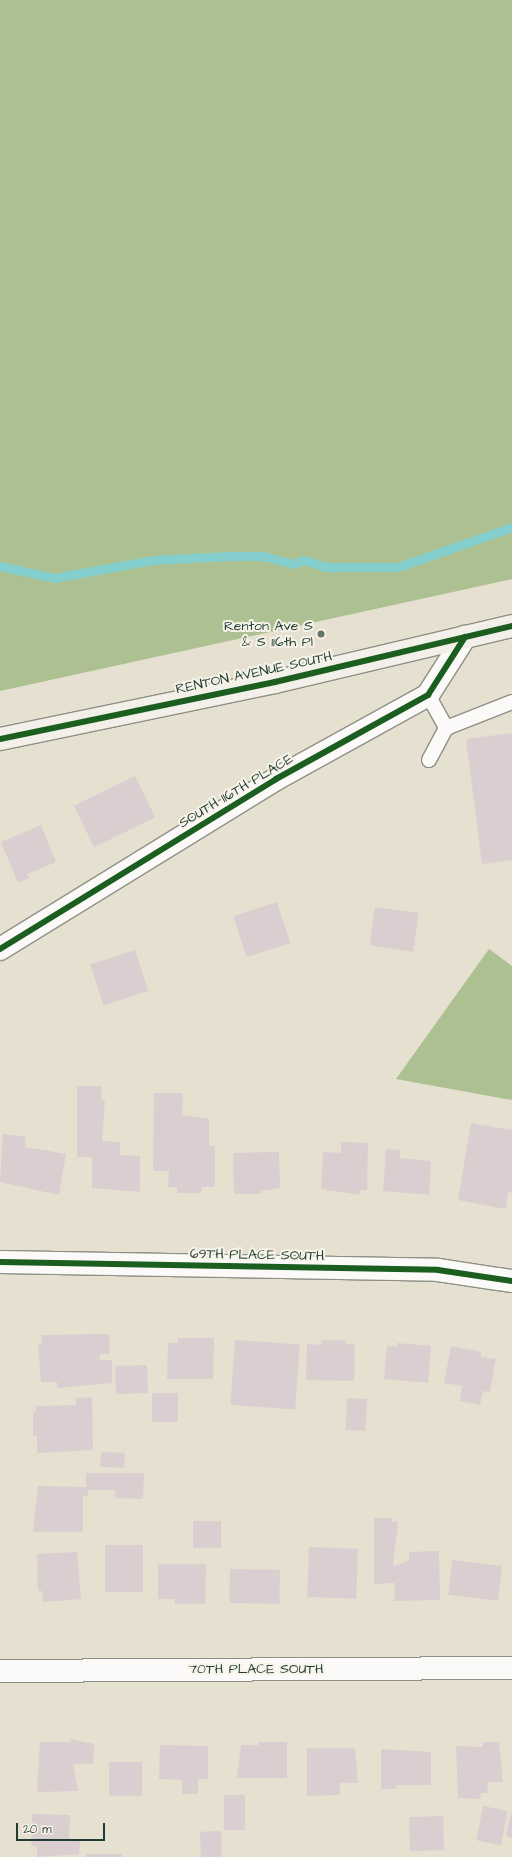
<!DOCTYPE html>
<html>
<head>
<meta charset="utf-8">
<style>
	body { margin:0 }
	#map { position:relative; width:512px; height:1857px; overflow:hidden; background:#e5e0cf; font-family:"Architects Daughter",sans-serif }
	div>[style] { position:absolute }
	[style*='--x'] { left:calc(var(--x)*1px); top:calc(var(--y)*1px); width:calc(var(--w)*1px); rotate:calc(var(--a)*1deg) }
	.forest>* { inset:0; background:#acc091 }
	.stream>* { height:9px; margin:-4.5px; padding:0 4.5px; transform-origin:4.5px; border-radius:4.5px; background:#84cfce }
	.building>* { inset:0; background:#dbced0; transform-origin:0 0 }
	.roads { filter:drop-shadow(1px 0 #8e9086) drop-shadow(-1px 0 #8e9086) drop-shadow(0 1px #8e9086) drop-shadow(0 -1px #8e9086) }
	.lane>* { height:14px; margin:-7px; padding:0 7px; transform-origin:7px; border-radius:7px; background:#fbfaf8 }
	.street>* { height:22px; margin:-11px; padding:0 11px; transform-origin:11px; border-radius:11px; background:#fbfaf8 }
	.secondary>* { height:22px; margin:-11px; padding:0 11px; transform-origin:11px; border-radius:11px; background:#f3f0e9 }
	.cycleway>* { height:6px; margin:-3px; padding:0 3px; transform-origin:3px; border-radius:3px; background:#1b5e20 }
	.dots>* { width:11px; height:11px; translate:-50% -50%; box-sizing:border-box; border:2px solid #f7f3e8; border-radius:50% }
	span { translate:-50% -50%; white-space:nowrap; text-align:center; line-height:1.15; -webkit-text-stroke:4px #f7f3e8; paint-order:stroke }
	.poi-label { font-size:14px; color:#1f3d34 }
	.right { translate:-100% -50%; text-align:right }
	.street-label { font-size:14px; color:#1f3d34 }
	.scale { position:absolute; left:16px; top:1823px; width:89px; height:18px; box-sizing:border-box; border:2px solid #1f3d34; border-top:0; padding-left:5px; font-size:12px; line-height:14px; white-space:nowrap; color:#1f3d34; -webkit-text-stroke:3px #f7f3e8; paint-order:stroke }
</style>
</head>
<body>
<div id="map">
	<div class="forest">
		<div style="clip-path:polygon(0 0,512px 0,512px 579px,0 691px)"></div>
		<div style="clip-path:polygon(489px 949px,512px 966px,512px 1100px,396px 1079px)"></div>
	</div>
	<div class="stream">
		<div style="--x:0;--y:566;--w:55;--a:12.5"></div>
		<div style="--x:54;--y:578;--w:101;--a:-10.3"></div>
		<div style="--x:153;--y:560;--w:75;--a:-3.1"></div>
		<div style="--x:228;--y:556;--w:35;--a:0"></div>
		<div style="--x:263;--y:556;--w:30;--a:15"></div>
		<div style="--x:292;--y:564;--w:13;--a:-18"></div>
		<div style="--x:304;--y:560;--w:22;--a:18"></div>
		<div style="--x:325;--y:567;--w:73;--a:0"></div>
		<div style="--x:398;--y:567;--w:121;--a:-19.3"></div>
	</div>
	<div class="building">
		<div style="clip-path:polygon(512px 733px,512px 860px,482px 864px,466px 739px)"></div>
		<div style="left:135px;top:776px;width:46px;height:68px;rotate:64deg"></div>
		<div style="clip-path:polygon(41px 825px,56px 862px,27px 874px,29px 878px,18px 883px,1px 842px)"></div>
		<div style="left:277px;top:902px;width:43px;height:46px;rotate:72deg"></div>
		<div style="left:375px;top:907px;width:44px;height:39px;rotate:8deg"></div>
		<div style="left:135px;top:950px;width:43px;height:47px;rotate:72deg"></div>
		<div style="clip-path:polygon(77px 1086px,102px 1086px,101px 1100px,105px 1100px,102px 1141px,120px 1142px,120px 1155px,140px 1156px,140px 1192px,92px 1188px,92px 1157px,77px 1157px)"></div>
		<div style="clip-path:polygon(154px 1093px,183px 1093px,182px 1115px,209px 1119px,209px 1146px,215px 1146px,215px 1187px,202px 1187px,201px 1193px,177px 1193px,177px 1187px,168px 1187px,169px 1171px,153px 1171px)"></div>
		<div style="clip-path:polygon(471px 1123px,512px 1130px,512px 1193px,508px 1192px,506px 1209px,458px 1200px)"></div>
		<div style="clip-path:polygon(3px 1134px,26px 1137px,25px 1147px,66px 1154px,59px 1195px,0 1182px)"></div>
		<div style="clip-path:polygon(341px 1142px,368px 1143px,367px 1190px,360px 1190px,360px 1195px,321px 1189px,323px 1152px,341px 1153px)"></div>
		<div style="clip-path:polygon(386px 1149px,400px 1150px,400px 1158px,431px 1161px,429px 1195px,383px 1191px)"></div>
		<div style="clip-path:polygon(279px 1152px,280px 1188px,261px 1191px,261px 1194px,234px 1194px,233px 1153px)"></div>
		<div style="clip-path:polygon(109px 1334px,110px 1354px,100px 1354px,100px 1360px,112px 1360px,112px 1383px,57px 1388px,57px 1382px,41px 1382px,38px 1344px,42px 1344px,41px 1335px)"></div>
		<div style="clip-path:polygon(177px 1338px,214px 1338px,213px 1379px,167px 1379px,168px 1343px,178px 1343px)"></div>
		<div style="left:235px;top:1340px;width:65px;height:65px;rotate:4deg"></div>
		<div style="clip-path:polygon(321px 1340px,346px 1340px,345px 1344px,355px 1345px,354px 1381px,306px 1380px,307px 1344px,322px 1345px)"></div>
		<div style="clip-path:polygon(397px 1343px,431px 1346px,428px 1383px,384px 1379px,387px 1346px,397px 1347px)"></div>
		<div style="clip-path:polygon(451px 1346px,481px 1352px,481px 1357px,496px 1359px,490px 1392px,483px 1391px,480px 1405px,460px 1401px,462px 1386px,444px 1383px)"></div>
		<div style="left:147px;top:1365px;width:28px;height:32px;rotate:88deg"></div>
		<div style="left:152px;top:1393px;width:26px;height:29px"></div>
		<div style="clip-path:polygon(92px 1397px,93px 1450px,37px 1453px,37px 1436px,33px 1436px,33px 1411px,36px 1411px,36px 1406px,76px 1405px,76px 1398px)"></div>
		<div style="left:347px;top:1398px;width:20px;height:32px;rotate:3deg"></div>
		<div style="left:101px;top:1452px;width:24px;height:15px;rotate:2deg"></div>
		<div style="clip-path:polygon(86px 1473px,144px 1473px,143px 1499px,115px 1498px,115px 1490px,88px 1490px,88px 1496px,83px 1496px,83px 1532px,33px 1532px,38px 1486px,86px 1487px)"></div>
		<div style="clip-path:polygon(374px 1518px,392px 1518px,392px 1522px,398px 1522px,393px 1566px,409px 1561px,409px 1552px,439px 1551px,440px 1600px,394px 1601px,395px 1583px,374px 1584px)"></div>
		<div style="left:193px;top:1521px;width:28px;height:27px"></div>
		<div style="left:105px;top:1545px;width:38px;height:47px"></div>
		<div style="left:309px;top:1547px;width:49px;height:50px;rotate:2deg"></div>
		<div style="clip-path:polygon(77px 1552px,81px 1599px,43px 1602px,42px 1591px,38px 1591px,37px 1554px)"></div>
		<div style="clip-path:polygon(158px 1564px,206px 1564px,205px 1604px,175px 1604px,175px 1599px,158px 1599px)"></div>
		<div style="left:502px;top:1566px;width:35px;height:50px;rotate:97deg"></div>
		<div style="left:230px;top:1569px;width:50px;height:34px;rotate:1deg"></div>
		<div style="clip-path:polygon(71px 1739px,94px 1744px,93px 1764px,73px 1764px,78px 1791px,37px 1792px,40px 1742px,71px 1742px)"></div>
		<div style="clip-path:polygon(258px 1742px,287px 1742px,287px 1778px,237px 1778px,241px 1745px,259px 1745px)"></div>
		<div style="clip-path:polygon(483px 1742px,499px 1742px,503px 1782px,487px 1782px,488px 1793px,481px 1793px,480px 1799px,458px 1798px,456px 1746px,483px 1747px)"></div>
		<div style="clip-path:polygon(160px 1745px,208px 1746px,208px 1779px,198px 1779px,198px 1794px,182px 1794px,182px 1780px,159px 1779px)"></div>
		<div style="clip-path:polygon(307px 1748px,355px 1748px,358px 1783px,340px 1783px,340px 1795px,307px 1796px)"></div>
		<div style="clip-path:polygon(381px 1749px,431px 1752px,431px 1785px,397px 1785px,396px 1789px,381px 1789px)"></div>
		<div style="left:109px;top:1762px;width:33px;height:34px"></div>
		<div style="left:224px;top:1795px;width:21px;height:35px"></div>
		<div style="left:483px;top:1806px;width:25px;height:35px;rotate:11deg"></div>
		<div style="clip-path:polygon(32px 1814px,70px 1815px,69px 1840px,80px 1841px,79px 1854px,37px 1857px,37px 1846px,31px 1845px)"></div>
		<div style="clip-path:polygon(511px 1814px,512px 1814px,512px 1838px,506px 1836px)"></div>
		<div style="left:443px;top:1816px;width:34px;height:34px;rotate:88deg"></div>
		<div style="left:221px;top:1831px;width:26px;height:21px;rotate:88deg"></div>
		<div style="left:86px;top:1854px;width:36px;height:3px"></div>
	</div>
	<div class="roads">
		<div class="lane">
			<div style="--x:428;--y:695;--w:38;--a:61"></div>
			<div style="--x:446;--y:728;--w:71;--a:-21.5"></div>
			<div style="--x:429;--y:760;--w:36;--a:-62"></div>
		</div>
		<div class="street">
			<div style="--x:0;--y:949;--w:324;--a:-31.6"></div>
			<div style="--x:276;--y:779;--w:174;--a:-28.9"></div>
			<div style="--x:428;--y:695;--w:69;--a:-57.5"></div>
			<div style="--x:0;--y:1262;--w:438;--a:1"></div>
			<div style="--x:438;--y:1270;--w:75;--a:8.5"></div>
			<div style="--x:0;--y:1671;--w:512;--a:-0.34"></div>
		</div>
		<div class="secondary">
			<div style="--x:0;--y:739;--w:281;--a:-11.7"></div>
			<div style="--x:275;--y:682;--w:244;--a:-13.3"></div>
		</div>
	</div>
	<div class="cycleway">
		<div style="--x:0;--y:739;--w:281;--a:-11.7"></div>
		<div style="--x:275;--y:682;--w:244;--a:-13.3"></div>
		<div style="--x:0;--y:949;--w:324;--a:-31.6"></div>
		<div style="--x:276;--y:779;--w:174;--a:-28.9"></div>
		<div style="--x:428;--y:695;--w:69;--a:-57.5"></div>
		<div style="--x:0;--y:1262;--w:438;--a:1"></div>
		<div style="--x:438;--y:1270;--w:75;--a:8.5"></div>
	</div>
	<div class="dots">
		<div style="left:321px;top:634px;background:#64766a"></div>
	</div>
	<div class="poi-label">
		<span class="right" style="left:313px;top:634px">Renton Ave S<br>&amp; S 116th Pl</span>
	</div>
	<div class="street-label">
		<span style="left:254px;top:673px;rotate:-12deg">RENTON AVENUE SOUTH</span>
		<span style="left:236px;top:791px;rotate:-31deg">SOUTH 116TH PLACE</span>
		<span style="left:257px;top:1255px;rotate:1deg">69TH PLACE SOUTH</span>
		<span style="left:256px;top:1669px">70TH PLACE SOUTH</span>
	</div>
	<div class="scale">20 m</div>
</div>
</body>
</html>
